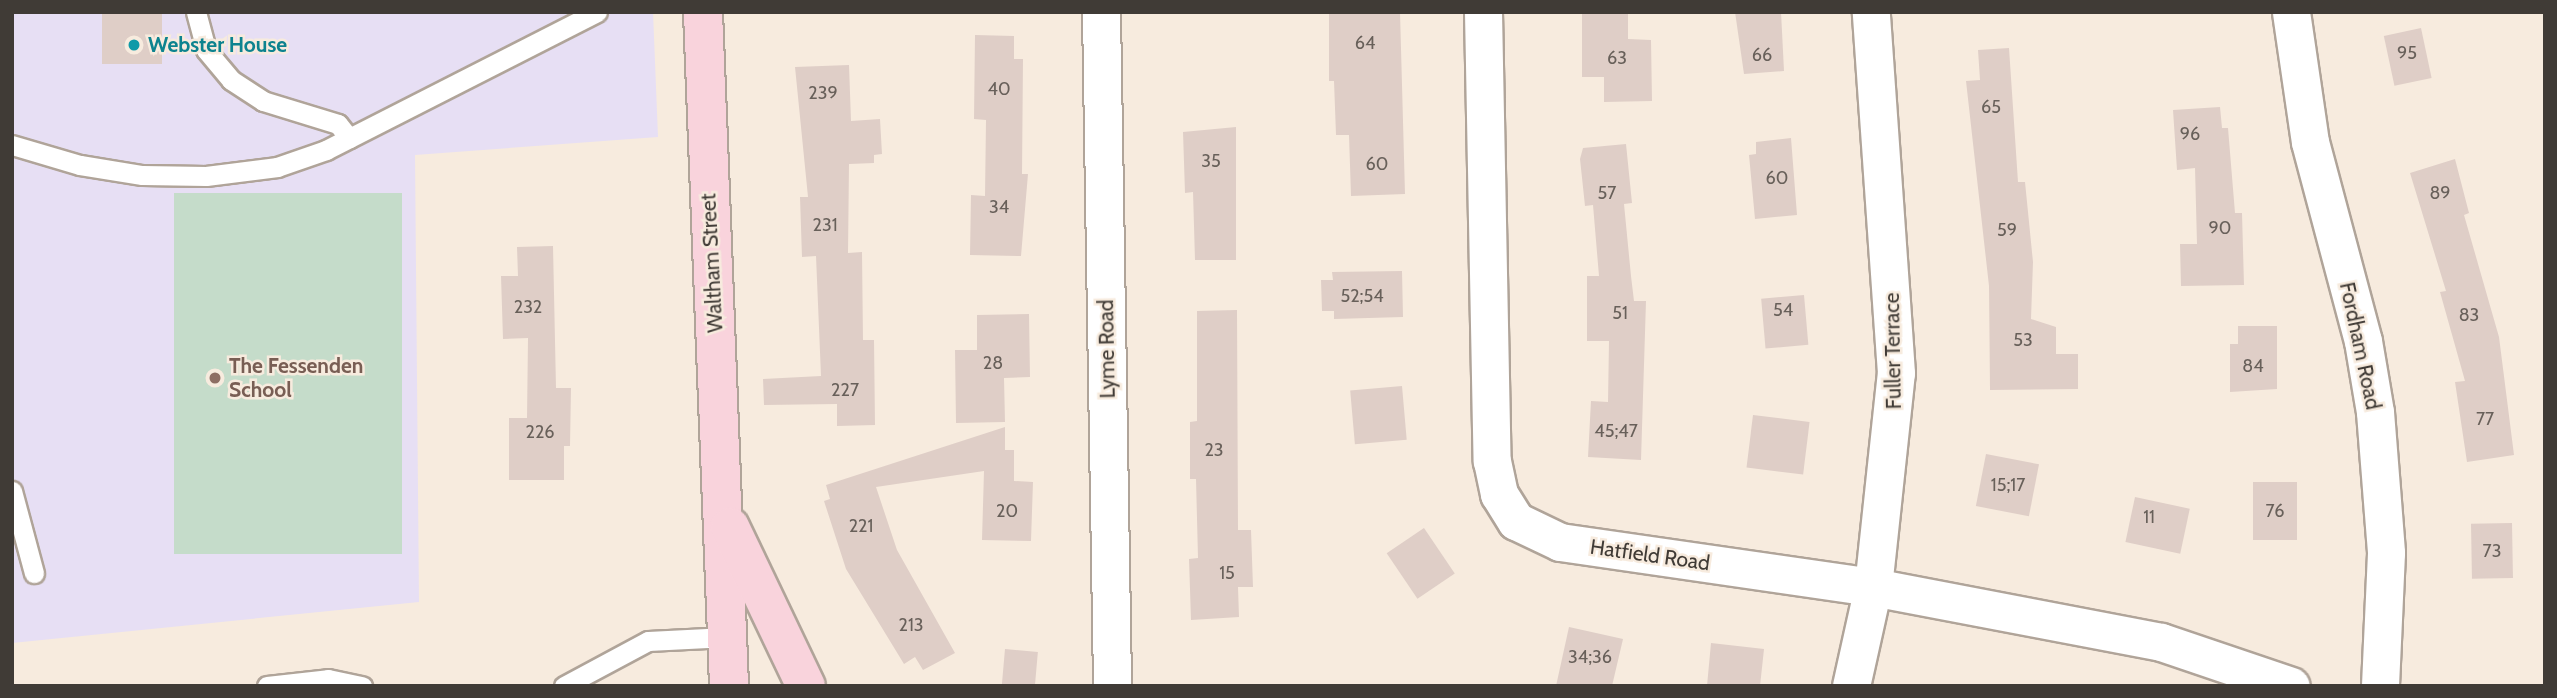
<!DOCTYPE html>
<html>
<head>
<meta charset="utf-8">
<style>
	body { margin:0 }
	#map { position:relative; width:2557px; height:698px; overflow:hidden; background:#f7ebde; font-family:Cabin,sans-serif }
	div>[style] { position:absolute }
	[style*='--x'] { left:calc(var(--x)*1px); top:calc(var(--y)*1px); width:calc(var(--w)*1px); rotate:calc(var(--a)*1deg) }
	.education>* { inset:0; background:#e7dff4 }
	.green>* { inset:0; background:#c5dcca; transform-origin:0 0 }
	.building>* { inset:0; background:#dfcec7; transform-origin:0 0 }
	.roads { filter:drop-shadow(2px 0 #b0a499) drop-shadow(-2px 0 #b0a499) drop-shadow(0 2px #b0a499) drop-shadow(0 -2px #b0a499) }
	.service>* { height:19px; margin:-9.5px; padding:0 9.5px; transform-origin:9.5px; border-radius:9.5px; background:#fff }
	.minor>* { height:37px; margin:-18.5px; padding:0 18.5px; transform-origin:18.5px; border-radius:18.5px; background:#fff }
	.secondary>* { height:38px; margin:-19px; padding:0 19px; transform-origin:19px; border-radius:19px; background:#f9d3dc }
	.dots>* { width:19px; height:19px; translate:-50% -50%; box-sizing:border-box; border:4px solid #f7ebde; border-radius:50% }
	span { translate:-50% -50%; white-space:nowrap; text-align:center; line-height:1.15; -webkit-text-stroke:5px #f7ebde; paint-order:stroke }
	.number-label { font-size:18px; color:#68605a }
	.number-label span { -webkit-text-stroke-width:0 }
	.culture-label { font-size:21px; color:#0d838f; font-weight:700 }
	.left { translate:0 -50%; text-align:left }
	.street-label { font-size:21px; color:#403b36 }
	.education-label { font-size:21px; color:#785e54; font-weight:700 }
	.frame { position:absolute; inset:0; border:14px solid #403b36; pointer-events:none }
</style>
</head>
<body>
<div id="map">
	<div class="education">
		<div style="clip-path:polygon(12px 12px,653px 12px,658px 137px,415px 155px,419px 602px,12px 643px)"></div>
	</div>
	<div class="green">
		<div style="left:174px;top:193px;width:228px;height:361px"></div>
	</div>
	<div class="building">
		<div style="left:102px;top:12px;width:60px;height:52px"></div>
		<div style="clip-path:polygon(1329px 12px,1400px 12px,1405px 194px,1351px 196px,1349px 135px,1336px 135px,1334px 81px,1329px 81px)"></div>
		<div style="clip-path:polygon(1582px 12px,1628px 12px,1628px 39px,1651px 40px,1652px 101px,1604px 102px,1604px 77px,1582px 77px)"></div>
		<div style="clip-path:polygon(1735px 12px,1781px 12px,1784px 71px,1744px 74px)"></div>
		<div style="left:2421px;top:28px;width:51px;height:38px;rotate:78deg"></div>
		<div style="clip-path:polygon(975px 35px,1014px 36px,1014px 59px,1023px 59px,1022px 174px,1028px 174px,1021px 256px,970px 255px,971px 195px,985px 196px,986px 120px,974px 119px)"></div>
		<div style="clip-path:polygon(2009px 48px,2018px 182px,2025px 182px,2033px 262px,2031px 319px,2056px 327px,2056px 354px,2078px 354px,2078px 389px,1990px 390px,1989px 286px,1966px 81px,1980px 80px,1978px 50px)"></div>
		<div style="clip-path:polygon(849px 65px,851px 121px,880px 119px,882px 154px,874px 155px,874px 163px,849px 164px,848px 253px,862px 252px,863px 340px,874px 340px,875px 425px,837px 426px,837px 404px,764px 405px,763px 379px,821px 376px,816px 256px,802px 257px,800px 197px,808px 197px,795px 67px)"></div>
		<div style="clip-path:polygon(2220px 107px,2222px 128px,2228px 128px,2235px 213px,2242px 213px,2244px 285px,2181px 286px,2180px 244px,2197px 244px,2195px 168px,2177px 170px,2173px 110px)"></div>
		<div style="clip-path:polygon(1236px 127px,1236px 260px,1195px 260px,1193px 192px,1185px 193px,1183px 132px)"></div>
		<div style="clip-path:polygon(1791px 138px,1797px 215px,1755px 219px,1749px 155px,1756px 154px,1756px 142px)"></div>
		<div style="clip-path:polygon(1626px 144px,1632px 203px,1624px 204px,1631px 276px,1634px 301px,1646px 301px,1641px 460px,1588px 457px,1591px 401px,1608px 402px,1609px 341px,1587px 341px,1587px 276px,1599px 276px,1593px 205px,1585px 206px,1580px 159px,1583px 148px)"></div>
		<div style="clip-path:polygon(2455px 159px,2469px 213px,2464px 215px,2499px 337px,2514px 455px,2467px 462px,2455px 382px,2465px 381px,2440px 292px,2446px 291px,2410px 173px)"></div>
		<div style="clip-path:polygon(553px 246px,556px 388px,571px 388px,570px 446px,564px 446px,564px 480px,509px 480px,509px 418px,527px 418px,528px 338px,503px 339px,501px 276px,518px 276px,517px 247px)"></div>
		<div style="clip-path:polygon(1402px 271px,1403px 317px,1334px 319px,1334px 311px,1322px 311px,1321px 280px,1333px 280px,1332px 272px)"></div>
		<div style="left:1804px;top:295px;width:50px;height:43px;rotate:85deg"></div>
		<div style="clip-path:polygon(1237px 310px,1238px 530px,1251px 530px,1253px 587px,1238px 587px,1239px 617px,1191px 620px,1189px 559px,1198px 558px,1196px 479px,1190px 479px,1190px 422px,1197px 421px,1197px 311px)"></div>
		<div style="clip-path:polygon(1029px 314px,1030px 377px,1004px 378px,1005px 422px,956px 423px,955px 350px,977px 350px,977px 315px)"></div>
		<div style="clip-path:polygon(2238px 326px,2277px 326px,2277px 389px,2230px 392px,2230px 344px,2238px 344px)"></div>
		<div style="left:1402px;top:386px;width:54px;height:52px;rotate:85deg"></div>
		<div style="left:1753px;top:415px;width:57px;height:53px;rotate:7deg"></div>
		<div style="clip-path:polygon(1005px 427px,1005px 450px,1014px 450px,1014px 481px,1033px 482px,1031px 541px,982px 540px,984px 471px,876px 487px,897px 550px,955px 653px,923px 670px,915px 657px,904px 664px,846px 569px,824px 501px,830px 499px,826px 485px)"></div>
		<div style="left:1986px;top:454px;width:54px;height:53px;rotate:11deg"></div>
		<div style="left:2253px;top:482px;width:44px;height:58px"></div>
		<div style="left:2135px;top:497px;width:56px;height:46px;rotate:12deg"></div>
		<div style="left:2512px;top:523px;width:55px;height:41px;rotate:89deg"></div>
		<div style="left:1424px;top:528px;width:55px;height:45px;rotate:56deg"></div>
		<div style="clip-path:polygon(1569px 627px,1623px 639px,1612px 686px,1556px 686px)"></div>
		<div style="clip-path:polygon(1711px 643px,1764px 649px,1760px 686px,1707px 686px)"></div>
		<div style="left:1005px;top:649px;width:33px;height:37px;rotate:5deg"></div>
	</div>
	<div class="roads">
		<div class="service">
			<div style="--x:196;--y:12;--w:39;--a:75"></div>
			<div style="--x:206;--y:50;--w:39;--a:50"></div>
			<div style="--x:231;--y:80;--w:38;--a:33"></div>
			<div style="--x:263;--y:101;--w:78;--a:17"></div>
			<div style="--x:338;--y:124;--w:18;--a:52"></div>
			<div style="--x:12;--y:145;--w:71;--a:16.4"></div>
			<div style="--x:80;--y:165;--w:63;--a:9.2"></div>
			<div style="--x:142;--y:175;--w:64;--a:0.9"></div>
			<div style="--x:206;--y:176;--w:72;--a:-7.2"></div>
			<div style="--x:277;--y:167;--w:52;--a:-19.1"></div>
			<div style="--x:326;--y:150;--w:304;--a:-27"></div>
			<div style="--x:12;--y:491;--w:85;--a:75"></div>
			<div style="--x:267;--y:686;--w:61;--a:-6.5"></div>
			<div style="--x:328;--y:679;--w:35;--a:12"></div>
			<div style="--x:564;--y:686;--w:95;--a:-28.2"></div>
			<div style="--x:648;--y:641;--w:79;--a:-2.9"></div>
		</div>
		<div class="minor">
			<div style="--x:1101;--y:12;--w:674;--a:89.06"></div>
			<div style="--x:1483;--y:12;--w:449;--a:88.9"></div>
			<div style="--x:1492;--y:461;--w:34;--a:78"></div>
			<div style="--x:1499;--y:494;--w:32;--a:58"></div>
			<div style="--x:1516;--y:521;--w:49;--a:25.5"></div>
			<div style="--x:1560;--y:542;--w:316;--a:8.2"></div>
			<div style="--x:1873;--y:587;--w:293;--a:10.8"></div>
			<div style="--x:2161;--y:642;--w:137;--a:18.7"></div>
			<div style="--x:2291;--y:12;--w:131;--a:81.7"></div>
			<div style="--x:2310;--y:142;--w:206;--a:75.1"></div>
			<div style="--x:2363;--y:341;--w:72;--a:80.4"></div>
			<div style="--x:2375;--y:412;--w:141;--a:85.5"></div>
			<div style="--x:2386;--y:553;--w:133;--a:92.6"></div>
			<div style="--x:1851;--y:686;--w:101;--a:-77.5"></div>
			<div style="--x:1873;--y:587;--w:215;--a:-83.9"></div>
			<div style="--x:1896;--y:373;--w:362;--a:-94"></div>
		</div>
		<div class="secondary">
			<div style="--x:703;--y:12;--w:675;--a:87.79"></div>
			<div style="--x:730;--y:527;--w:176;--a:64.5"></div>
		</div>
	</div>
	<div class="dots">
		<div style="left:134px;top:45px;background:#0f9aa8"></div>
		<div style="left:215px;top:378px;background:#8d6e63"></div>
	</div>
	<div class="number-label">
		<span style="left:1365px;top:43px">64</span>
		<span style="left:2407px;top:53px">95</span>
		<span style="left:1762px;top:55px">66</span>
		<span style="left:1617px;top:58px">63</span>
		<span style="left:999px;top:89px">40</span>
		<span style="left:823px;top:93px">239</span>
		<span style="left:1991px;top:107px">65</span>
		<span style="left:2190px;top:134px">96</span>
		<span style="left:1211px;top:161px">35</span>
		<span style="left:1377px;top:164px">60</span>
		<span style="left:1777px;top:178px">60</span>
		<span style="left:1607px;top:193px">57</span>
		<span style="left:2440px;top:193px">89</span>
		<span style="left:999px;top:207px">34</span>
		<span style="left:825px;top:225px">231</span>
		<span style="left:2220px;top:228px">90</span>
		<span style="left:2007px;top:230px">59</span>
		<span style="left:1362px;top:296px">52;54</span>
		<span style="left:528px;top:307px">232</span>
		<span style="left:1783px;top:310px">54</span>
		<span style="left:1620px;top:313px">51</span>
		<span style="left:2469px;top:315px">83</span>
		<span style="left:2023px;top:340px">53</span>
		<span style="left:993px;top:363px">28</span>
		<span style="left:2253px;top:366px">84</span>
		<span style="left:845px;top:390px">227</span>
		<span style="left:2485px;top:419px">77</span>
		<span style="left:1616px;top:431px">45;47</span>
		<span style="left:540px;top:432px">226</span>
		<span style="left:1214px;top:450px">23</span>
		<span style="left:2008px;top:485px">15;17</span>
		<span style="left:1007px;top:511px">20</span>
		<span style="left:2275px;top:511px">76</span>
		<span style="left:2149px;top:517px">11</span>
		<span style="left:861px;top:526px">221</span>
		<span style="left:2492px;top:551px">73</span>
		<span style="left:1227px;top:573px">15</span>
		<span style="left:911px;top:625px">213</span>
		<span style="left:1590px;top:657px">34;36</span>
	</div>
	<div class="culture-label">
		<span class="left" style="left:148px;top:45px">Webster House</span>
	</div>
	<div class="street-label">
		<span style="left:712px;top:263px;rotate:-93deg">Waltham Street</span>
		<span style="left:2360px;top:346px;rotate:78deg">Fordham Road</span>
		<span style="left:1107px;top:349px;rotate:-91deg">Lyme Road</span>
		<span style="left:1893px;top:351px;rotate:-91deg">Fuller Terrace</span>
		<span style="left:1650px;top:555px;rotate:8deg">Hatfield Road</span>
	</div>
	<div class="education-label">
		<span class="left" style="left:229px;top:378px">The Fessenden<br>School</span>
	</div>
	<div class="frame"></div>
</div>
</body>
</html>
